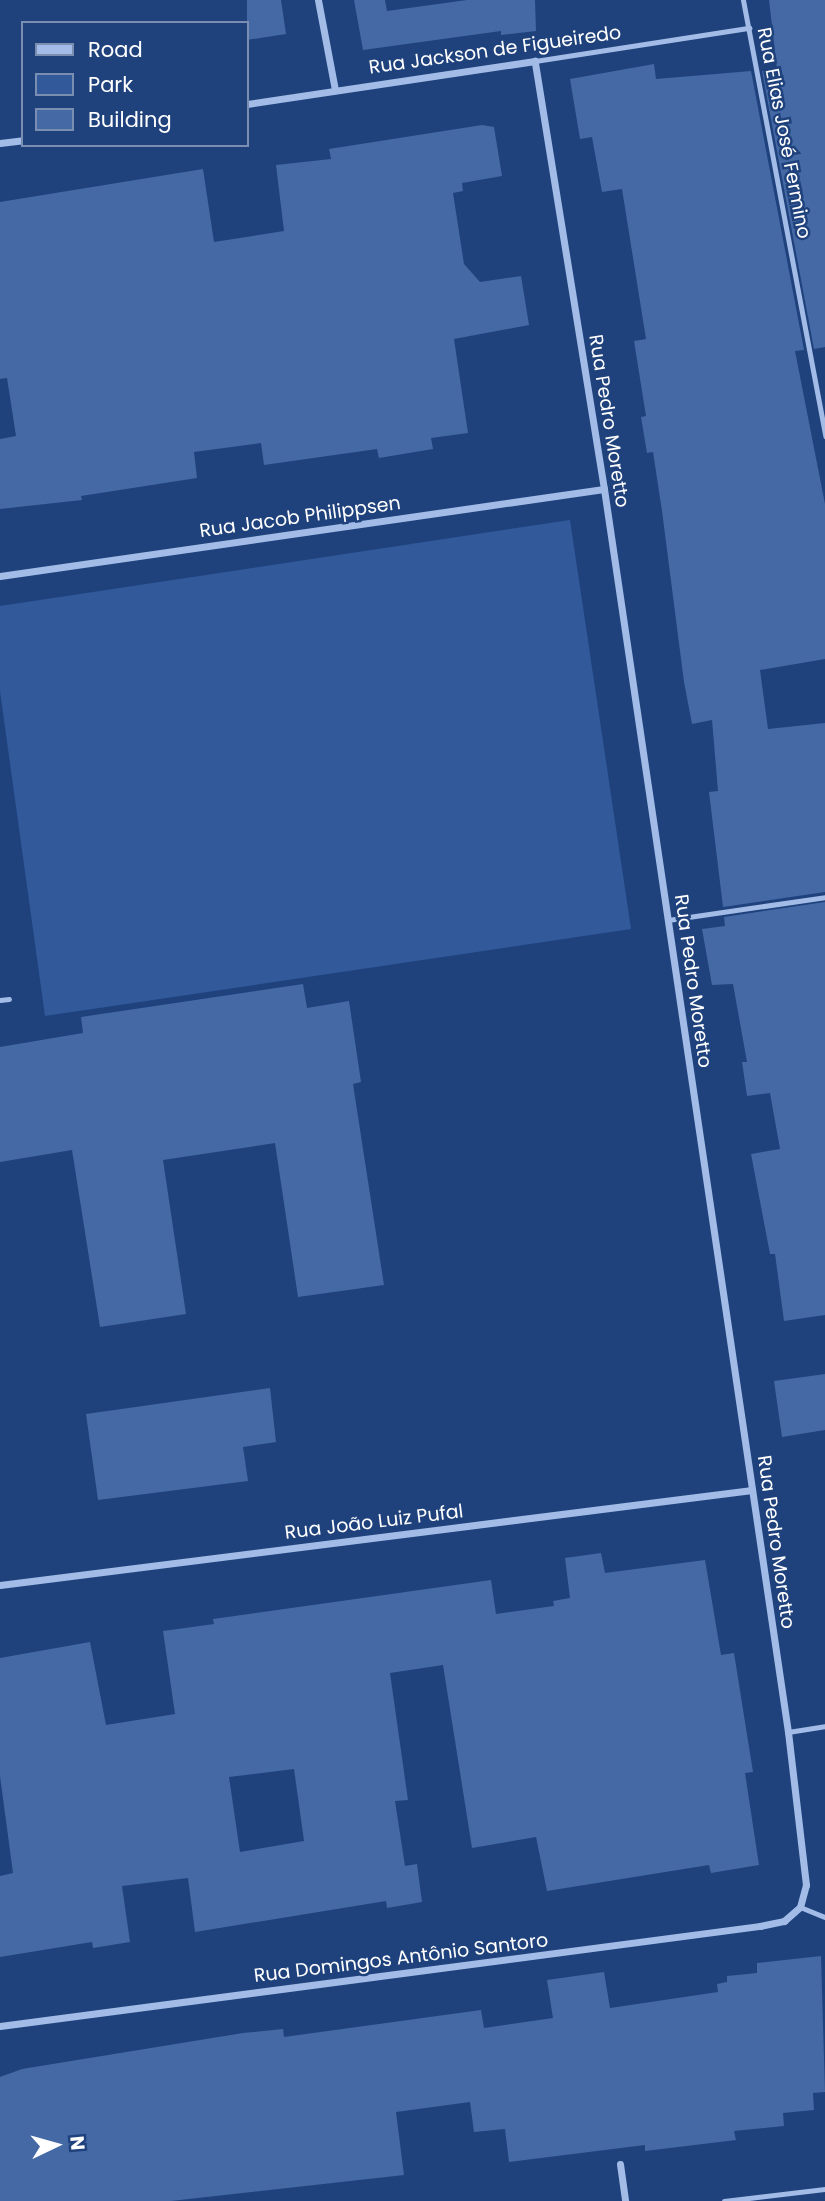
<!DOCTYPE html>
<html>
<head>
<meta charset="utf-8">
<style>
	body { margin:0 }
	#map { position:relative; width:825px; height:2201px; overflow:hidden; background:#1f427d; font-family:Poppins,sans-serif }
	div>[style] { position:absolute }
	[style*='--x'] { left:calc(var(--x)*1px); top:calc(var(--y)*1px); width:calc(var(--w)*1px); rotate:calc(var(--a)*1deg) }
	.green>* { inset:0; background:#325a9b }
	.building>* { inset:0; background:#4469a4 }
	.lane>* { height:5px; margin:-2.5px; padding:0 2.5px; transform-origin:2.5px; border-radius:2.5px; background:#a2bce7 }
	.street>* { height:7px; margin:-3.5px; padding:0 3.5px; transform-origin:3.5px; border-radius:3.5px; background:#a2bce7 }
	span { translate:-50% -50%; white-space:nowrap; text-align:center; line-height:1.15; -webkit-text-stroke:5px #1f427d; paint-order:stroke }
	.street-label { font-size:19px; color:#fff }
	.legend { position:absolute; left:21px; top:21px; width:228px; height:126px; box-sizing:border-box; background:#1f427d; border:2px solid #798eb1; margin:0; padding:9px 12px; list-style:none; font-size:21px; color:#fff }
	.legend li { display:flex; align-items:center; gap:14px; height:35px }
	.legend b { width:35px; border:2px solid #798eb1 }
	.north { position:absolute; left:21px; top:2110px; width:70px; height:70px; -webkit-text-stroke:5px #1f427d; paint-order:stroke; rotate:85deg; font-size:19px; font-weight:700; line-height:28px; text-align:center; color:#fff }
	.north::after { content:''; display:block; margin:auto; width:24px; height:32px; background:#fff; clip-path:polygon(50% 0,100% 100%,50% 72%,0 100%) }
</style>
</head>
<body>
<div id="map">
	<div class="green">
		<div style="clip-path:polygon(570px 520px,631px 929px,45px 1016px,0 691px,0 606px)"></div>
	</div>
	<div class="building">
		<div style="clip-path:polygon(247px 0,281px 0,286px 34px,247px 40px)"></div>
		<div style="clip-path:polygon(354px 0,385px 0,387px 11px,467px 0,535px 0,536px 31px,501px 35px,501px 31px,363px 50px)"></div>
		<div style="clip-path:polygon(769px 0,825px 0,825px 347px,814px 349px,762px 71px,777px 69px)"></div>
		<div style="clip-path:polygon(654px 64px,656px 79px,751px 71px,804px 350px,795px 351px,825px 504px,825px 659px,760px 670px,768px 729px,825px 723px,825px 892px,723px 907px,709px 792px,718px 791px,712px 720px,692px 724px,684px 682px,662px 511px,653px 452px,647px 453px,641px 417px,646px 416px,634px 341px,646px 339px,622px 189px,602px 192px,592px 137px,580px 139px,570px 79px)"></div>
		<div style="clip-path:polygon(482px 125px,494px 127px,502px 176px,462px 183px,463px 191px,453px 193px,464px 264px,480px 282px,521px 276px,529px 325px,454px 339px,468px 433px,431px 438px,433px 449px,379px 458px,377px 449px,264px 465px,261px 443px,194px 452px,197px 478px,81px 496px,82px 500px,0 509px,0 439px,16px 436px,7px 378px,0 379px,0 202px,203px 169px,214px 242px,284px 231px,276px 165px,331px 159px,329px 149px)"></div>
		<div style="clip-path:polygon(825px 902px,825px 1315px,784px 1321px,775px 1254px,770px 1254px,751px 1154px,780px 1149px,770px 1093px,747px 1096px,742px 1062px,747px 1062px,733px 984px,712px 985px,702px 929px,725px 926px,724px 917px)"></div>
		<div style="clip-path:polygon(303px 984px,307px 1008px,349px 1001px,361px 1082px,353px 1084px,384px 1285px,298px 1297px,275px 1143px,163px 1160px,186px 1314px,100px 1327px,72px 1150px,0 1162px,0 1047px,83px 1033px,81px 1017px)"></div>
		<div style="clip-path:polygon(825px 1374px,825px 1430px,782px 1437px,774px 1381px)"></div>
		<div style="clip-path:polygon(270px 1388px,276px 1442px,243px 1447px,248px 1481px,98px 1500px,86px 1414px)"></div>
		<div style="clip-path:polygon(evenodd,601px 1553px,605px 1573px,705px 1560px,721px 1655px,734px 1653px,753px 1772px,745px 1773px,759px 1865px,711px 1873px,709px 1865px,547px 1891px,536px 1837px,472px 1848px,443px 1665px,390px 1673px,408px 1800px,395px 1801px,405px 1866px,417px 1864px,422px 1902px,387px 1908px,386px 1901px,195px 1932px,188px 1878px,122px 1886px,130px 1942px,93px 1948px,92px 1942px,0 1957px,0 1876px,13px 1873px,0 1776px,0 1658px,90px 1642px,106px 1725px,175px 1714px,163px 1631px,214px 1624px,213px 1619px,491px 1580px,496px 1614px,554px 1606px,553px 1601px,570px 1598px,565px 1558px,601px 1553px,294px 1769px,304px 1841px,240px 1852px,229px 1777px,294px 1769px)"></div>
		<div style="clip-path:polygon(821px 1956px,825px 2092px,813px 2093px,814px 2110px,783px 2113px,784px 2126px,734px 2131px,736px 2140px,645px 2151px,645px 2145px,509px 2162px,505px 2129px,474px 2132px,470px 2102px,396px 2112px,404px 2175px,171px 2201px,0 2201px,0 2077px,22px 2069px,243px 2033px,283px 2029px,284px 2037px,481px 2010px,484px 2028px,553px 2018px,547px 1980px,604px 1972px,610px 2008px,718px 1992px,717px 1984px,727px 1982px,727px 1976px,757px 1973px,757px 1963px)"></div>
	</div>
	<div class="lane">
		<div style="--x:743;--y:0;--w:444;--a:79.3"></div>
		<div style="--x:535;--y:61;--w:217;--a:-8.8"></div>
		<div style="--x:668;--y:920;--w:159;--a:-8.3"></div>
		<div style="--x:0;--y:1000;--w:9;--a:-6"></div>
		<div style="--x:788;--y:1732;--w:37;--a:-9"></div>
		<div style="--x:800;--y:1907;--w:27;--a:22"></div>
		<div style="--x:724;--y:2201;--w:102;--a:-6.8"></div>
	</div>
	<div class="street">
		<div style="--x:318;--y:0;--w:92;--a:79.3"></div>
		<div style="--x:0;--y:143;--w:23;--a:-7"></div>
		<div style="--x:0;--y:576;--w:610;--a:-8.2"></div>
		<div style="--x:0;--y:1585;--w:758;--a:-7.2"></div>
		<div style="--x:0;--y:2026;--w:767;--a:-7.5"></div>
		<div style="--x:760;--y:1926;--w:25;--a:-12"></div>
		<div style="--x:784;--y:1921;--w:21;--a:-41"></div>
		<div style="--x:800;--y:1907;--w:23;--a:-75"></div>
		<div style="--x:806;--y:1885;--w:154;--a:-96.7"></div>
		<div style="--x:788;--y:1732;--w:1257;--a:-98.42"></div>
		<div style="--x:604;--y:489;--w:434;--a:-99.2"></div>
		<div style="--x:535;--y:61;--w:291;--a:171.5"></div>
		<div style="--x:620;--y:2164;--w:37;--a:82"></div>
	</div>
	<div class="street-label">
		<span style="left:495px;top:50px;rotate:-8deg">Rua Jackson de Figueiredo</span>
		<span style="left:784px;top:133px;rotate:79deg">Rua Elias José Fermino</span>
		<span style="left:609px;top:421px;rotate:81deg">Rua Pedro Moretto</span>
		<span style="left:300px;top:517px;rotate:-8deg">Rua Jacob Philippsen</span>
		<span style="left:693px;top:981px;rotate:82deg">Rua Pedro Moretto</span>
		<span style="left:374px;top:1522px;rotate:-7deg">Rua João Luiz Pufal</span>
		<span style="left:776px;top:1542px;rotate:82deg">Rua Pedro Moretto</span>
		<span style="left:401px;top:1958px;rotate:-7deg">Rua Domingos Antônio Santoro</span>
	</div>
	<ul class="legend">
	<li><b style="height:9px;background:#a2bce7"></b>Road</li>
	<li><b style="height:19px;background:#325a9b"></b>Park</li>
	<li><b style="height:19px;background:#4469a4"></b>Building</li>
	</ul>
	<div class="north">N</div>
</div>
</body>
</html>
